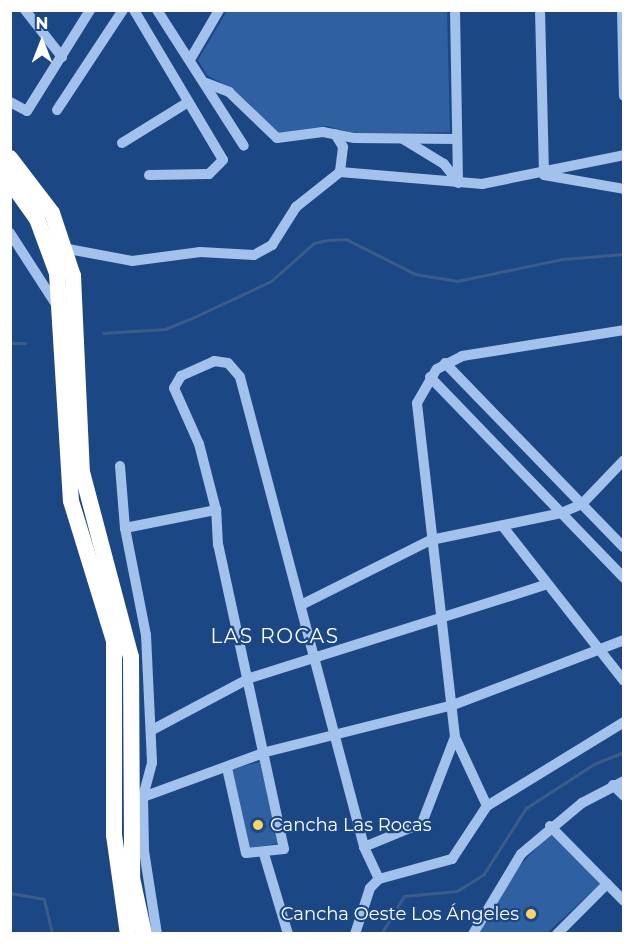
<!DOCTYPE html>
<html>
<head>
<meta charset="utf-8">
<style>
	body { margin:0 }
	#map { position:relative; width:634px; height:944px; overflow:hidden; background:#1c4785; font-family:Montserrat,sans-serif }
	div>[style] { position:absolute }
	[style*='--x'] { left:calc(var(--x)*1px); top:calc(var(--y)*1px); width:calc(var(--w)*1px); rotate:calc(var(--a)*1deg) }
	.green>* { inset:0; background:#2f60a2; transform-origin:0 0 }
	.stream>* { height:3px; margin:-1.5px; padding:0 1.5px; transform-origin:1.5px; border-radius:1.5px; background:#3b5b88 }
	.minor>* { height:10px; margin:-5px; padding:0 5px; transform-origin:5px; border-radius:5px; background:#a3c2eb }
	.highway>* { height:16px; margin:-8px; padding:0 8px; transform-origin:8px; border-radius:8px; background:#fff }
	.dots>* { width:16px; height:16px; translate:-50% -50%; box-sizing:border-box; border:3px solid #1c4785; border-radius:50% }
	span { translate:-50% -50%; white-space:nowrap; text-align:center; line-height:1.15; -webkit-text-stroke:4.5px #1c4785; paint-order:stroke }
	.poi-label { font-size:18px; color:#fff }
	.left { translate:0 -50%; text-align:left }
	.right { translate:-100% -50%; text-align:right }
	.neighbourhood-label { font-size:20px; color:#fff; letter-spacing:1.5px }
	.frame { position:absolute; inset:0; border:12px solid #fff; pointer-events:none }
	.north { position:absolute; left:12px; top:12px; width:60px; height:60px; -webkit-text-stroke:4px #1c4785; paint-order:stroke; rotate:0deg; font-size:16px; font-weight:700; line-height:24px; text-align:center; color:#fff }
	.north::after { content:''; display:block; margin:auto; width:21px; height:27px; background:#fff; clip-path:polygon(50% 0,100% 100%,50% 72%,0 100%) }
</style>
</head>
<body>
<div id="map">
	<div class="green">
		<div style="clip-path:polygon(227px 11px,447px 11px,450px 132px,356px 134px,327px 126px,276px 133px,231px 88px,207px 75px,198px 60px)"></div>
		<div style="left:260px;top:762px;width:83px;height:29px;rotate:77deg"></div>
		<div style="clip-path:polygon(550px 833px,600px 884px,547px 933px,479px 934px,516px 870px)"></div>
	</div>
	<div class="stream">
		<div style="--x:103;--y:333;--w:62;--a:-3.7"></div>
		<div style="--x:165;--y:329;--w:27;--a:-22"></div>
		<div style="--x:190;--y:319;--w:89;--a:-25.1"></div>
		<div style="--x:271;--y:281;--w:57;--a:-41.5"></div>
		<div style="--x:314;--y:243;--w:14;--a:-12"></div>
		<div style="--x:328;--y:240;--w:18;--a:-3"></div>
		<div style="--x:346;--y:239;--w:77;--a:26.9"></div>
		<div style="--x:415;--y:274;--w:43;--a:9.5"></div>
		<div style="--x:457;--y:281;--w:107;--a:-11.8"></div>
		<div style="--x:562;--y:259;--w:62;--a:-4.6"></div>
		<div style="--x:10;--y:343;--w:15;--a:0"></div>
		<div style="--x:10;--y:893;--w:35;--a:10"></div>
		<div style="--x:44;--y:899;--w:36;--a:77"></div>
		<div style="--x:381;--y:934;--w:44;--a:-58.8"></div>
		<div style="--x:404;--y:896;--w:53;--a:-5.4"></div>
		<div style="--x:457;--y:891;--w:31;--a:-32"></div>
		<div style="--x:483;--y:875;--w:80;--a:-57.3"></div>
		<div style="--x:526;--y:808;--w:81;--a:-32.9"></div>
		<div style="--x:594;--y:764;--w:32;--a:-22"></div>
	</div>
	<div class="minor">
		<div style="--x:25;--y:10;--w:60;--a:51.8"></div>
		<div style="--x:134;--y:10;--w:174;--a:59.3"></div>
		<div style="--x:223;--y:160;--w:20;--a:135"></div>
		<div style="--x:209;--y:174;--w:60;--a:179"></div>
		<div style="--x:157;--y:10;--w:161;--a:57.4"></div>
		<div style="--x:455;--y:10;--w:173;--a:89"></div>
		<div style="--x:540;--y:10;--w:165;--a:88.6"></div>
		<div style="--x:544;--y:175;--w:81;--a:9.9"></div>
		<div style="--x:622;--y:10;--w:86;--a:88.7"></div>
		<div style="--x:191;--y:58;--w:56;--a:-59.7"></div>
		<div style="--x:206;--y:83;--w:25;--a:21"></div>
		<div style="--x:229;--y:92;--w:66;--a:43.8"></div>
		<div style="--x:277;--y:138;--w:46;--a:-7.4"></div>
		<div style="--x:323;--y:132;--w:32;--a:11"></div>
		<div style="--x:354;--y:138;--w:103;--a:0.6"></div>
		<div style="--x:10;--y:102;--w:19;--a:28"></div>
		<div style="--x:27;--y:111;--w:119;--a:-58"></div>
		<div style="--x:57;--y:110;--w:120;--a:-56.6"></div>
		<div style="--x:335;--y:134;--w:15;--a:58"></div>
		<div style="--x:343;--y:147;--w:25;--a:97"></div>
		<div style="--x:403;--y:139;--w:48;--a:31.4"></div>
		<div style="--x:444;--y:164;--w:23;--a:52"></div>
		<div style="--x:122;--y:143;--w:78;--a:-31.8"></div>
		<div style="--x:10;--y:233;--w:87;--a:57.2"></div>
		<div style="--x:68;--y:249;--w:65;--a:10.6"></div>
		<div style="--x:132;--y:261;--w:69;--a:-7.5"></div>
		<div style="--x:200;--y:252;--w:54;--a:3.2"></div>
		<div style="--x:254;--y:255;--w:21;--a:-29"></div>
		<div style="--x:272;--y:245;--w:45;--a:-57.7"></div>
		<div style="--x:296;--y:207;--w:56;--a:-38.5"></div>
		<div style="--x:340;--y:172;--w:143;--a:4.8"></div>
		<div style="--x:482;--y:184;--w:145;--a:-11.5"></div>
		<div style="--x:445;--y:363;--w:257;--a:45.9"></div>
		<div style="--x:430;--y:377;--w:279;--a:46"></div>
		<div style="--x:120;--y:466;--w:62;--a:85.4"></div>
		<div style="--x:125;--y:528;--w:109;--a:78.9"></div>
		<div style="--x:146;--y:635;--w:128;--a:87.3"></div>
		<div style="--x:152;--y:763;--w:35;--a:105"></div>
		<div style="--x:143;--y:797;--w:54;--a:88.9"></div>
		<div style="--x:144;--y:851;--w:84;--a:81.1"></div>
		<div style="--x:125;--y:528;--w:93;--a:-11.2"></div>
		<div style="--x:504;--y:528;--w:194;--a:51.9"></div>
		<div style="--x:301;--y:605;--w:145;--a:-26.6"></div>
		<div style="--x:431;--y:540;--w:133;--a:-11.7"></div>
		<div style="--x:561;--y:513;--w:23;--a:-23"></div>
		<div style="--x:582;--y:504;--w:61;--a:-46.3"></div>
		<div style="--x:152;--y:730;--w:111;--a:-28"></div>
		<div style="--x:250;--y:678;--w:309;--a:-17.5"></div>
		<div style="--x:227;--y:768;--w:87;--a:77.4"></div>
		<div style="--x:246;--y:853;--w:38;--a:-6"></div>
		<div style="--x:284;--y:849;--w:311;--a:-102.2"></div>
		<div style="--x:218;--y:545;--w:35;--a:-93"></div>
		<div style="--x:216;--y:510;--w:68;--a:-104.4"></div>
		<div style="--x:199;--y:444;--w:61;--a:-114.1"></div>
		<div style="--x:174;--y:388;--w:14;--a:-60"></div>
		<div style="--x:181;--y:376;--w:36;--a:-24"></div>
		<div style="--x:214;--y:361;--w:14;--a:8"></div>
		<div style="--x:228;--y:363;--w:18;--a:49"></div>
		<div style="--x:240;--y:377;--w:486;--a:75.2"></div>
		<div style="--x:364;--y:847;--w:35;--a:65"></div>
		<div style="--x:613;--y:785;--w:16;--a:45"></div>
		<div style="--x:143;--y:797;--w:131;--a:-20.1"></div>
		<div style="--x:266;--y:752;--w:193;--a:-14.1"></div>
		<div style="--x:453;--y:705;--w:183;--a:-20.8"></div>
		<div style="--x:487;--y:806;--w:76;--a:-114.9"></div>
		<div style="--x:455;--y:737;--w:336;--a:-96.5"></div>
		<div style="--x:417;--y:403;--w:39;--a:-60"></div>
		<div style="--x:437;--y:369;--w:28;--a:-27"></div>
		<div style="--x:462;--y:356;--w:164;--a:-9.1"></div>
		<div style="--x:550;--y:826;--w:105;--a:45.4"></div>
		<div style="--x:364;--y:847;--w:63;--a:-22.5"></div>
		<div style="--x:422;--y:823;--w:92;--a:-69"></div>
		<div style="--x:264;--y:854;--w:84;--a:73.3"></div>
		<div style="--x:355;--y:934;--w:48;--a:-71.9"></div>
		<div style="--x:370;--y:888;--w:13;--a:-45"></div>
		<div style="--x:379;--y:879;--w:76;--a:-15.3"></div>
		<div style="--x:452;--y:859;--w:64;--a:-56.6"></div>
		<div style="--x:487;--y:806;--w:161;--a:-31.5"></div>
		<div style="--x:473;--y:934;--w:93;--a:-59"></div>
		<div style="--x:521;--y:854;--w:80;--a:-39.9"></div>
		<div style="--x:582;--y:803;--w:47;--a:-27.6"></div>
		<div style="--x:557;--y:934;--w:71;--a:-45"></div>
	</div>
	<div class="highway">
		<div style="--x:10;--y:158;--w:69;--a:52.6"></div>
		<div style="--x:52;--y:213;--w:66;--a:71.6"></div>
		<div style="--x:73;--y:276;--w:196;--a:87.4"></div>
		<div style="--x:82;--y:472;--w:191;--a:75.2"></div>
		<div style="--x:131;--y:657;--w:221;--a:89.7"></div>
		<div style="--x:132;--y:878;--w:57;--a:77.9"></div>
		<div style="--x:10;--y:181;--w:47;--a:54.6"></div>
		<div style="--x:37;--y:219;--w:58;--a:69.7"></div>
		<div style="--x:57;--y:273;--w:228;--a:86.5"></div>
		<div style="--x:71;--y:501;--w:146;--a:72.9"></div>
		<div style="--x:114;--y:641;--w:194;--a:90"></div>
		<div style="--x:114;--y:835;--w:100;--a:82"></div>
	</div>
	<div class="dots">
		<div style="left:258px;top:825px;background:#fbd360"></div>
		<div style="left:531px;top:914px;background:#fbd360"></div>
	</div>
	<div class="poi-label">
		<span class="left" style="left:270px;top:825px">Cancha Las Rocas</span>
		<span class="right" style="left:519px;top:914px">Cancha Oeste Los Ángeles</span>
	</div>
	<div class="neighbourhood-label">
		<span style="left:275px;top:636px">LAS ROCAS</span>
	</div>
	<div class="frame"></div>
	<div class="north">N</div>
</div>
</body>
</html>
